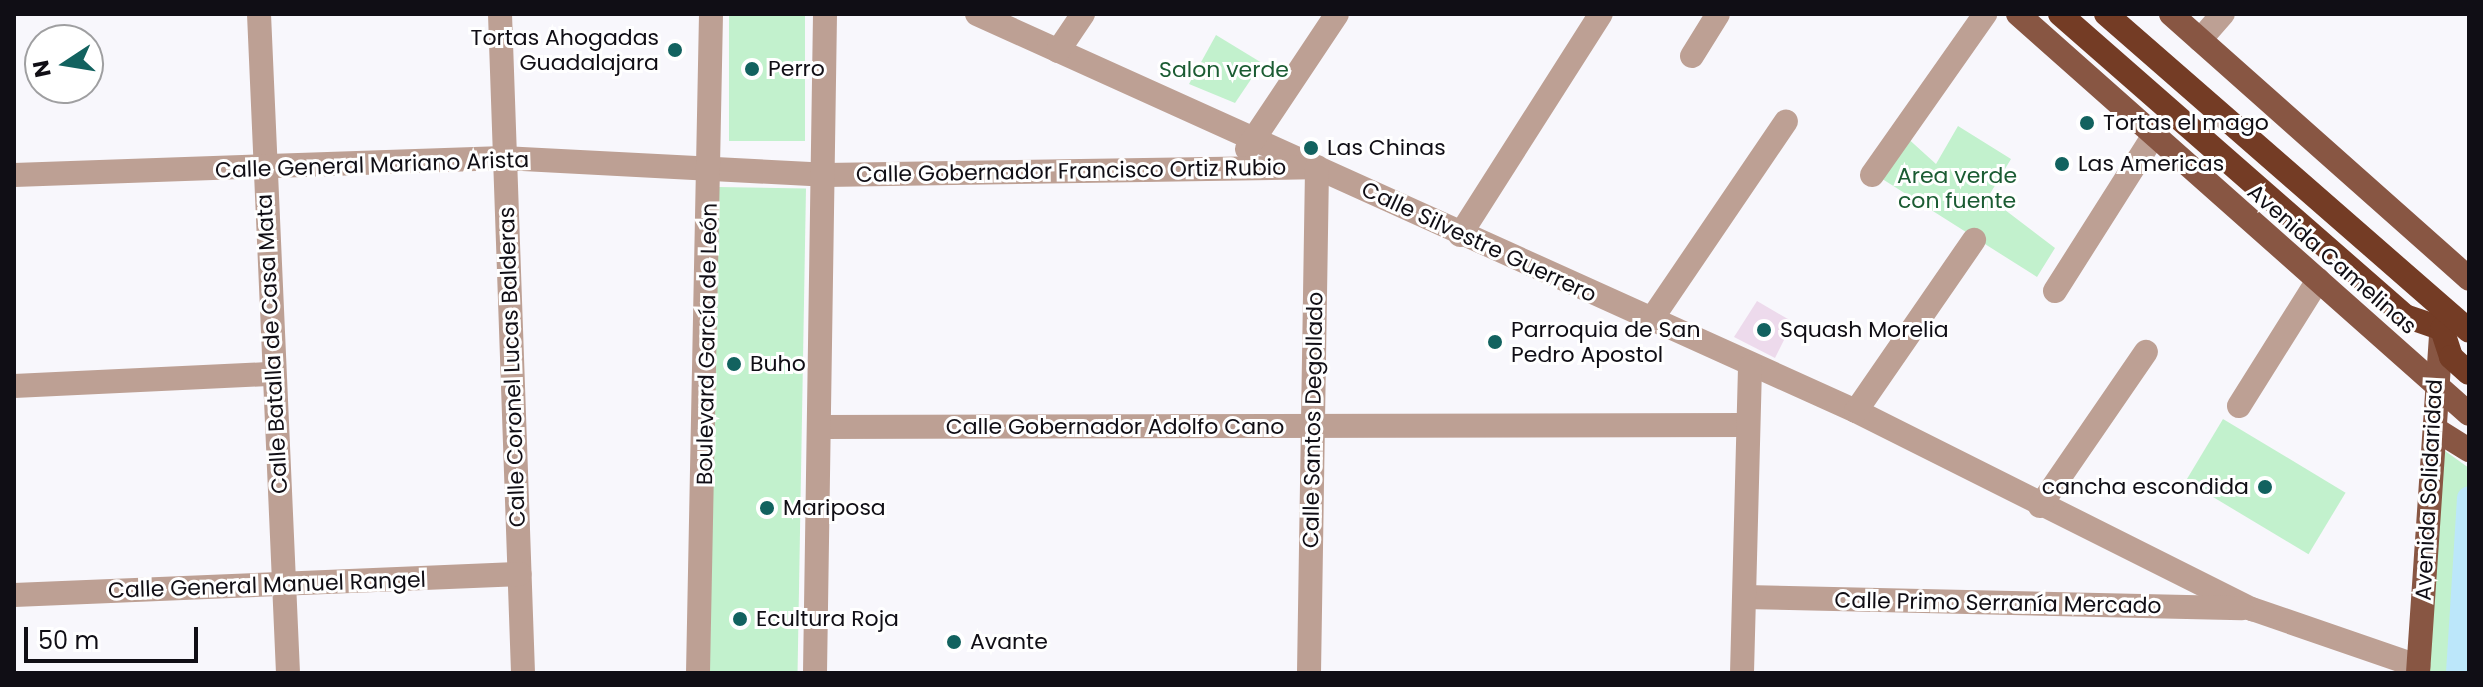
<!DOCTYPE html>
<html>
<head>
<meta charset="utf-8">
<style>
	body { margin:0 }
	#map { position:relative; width:2483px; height:687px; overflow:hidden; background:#f8f7fc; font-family:Poppins,sans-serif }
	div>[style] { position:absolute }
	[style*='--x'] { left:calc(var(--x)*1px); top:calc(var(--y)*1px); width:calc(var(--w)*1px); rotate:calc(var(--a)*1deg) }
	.green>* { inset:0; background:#c2f1cd; transform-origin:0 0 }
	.canal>* { height:24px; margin:-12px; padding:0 12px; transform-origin:12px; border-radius:12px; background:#bce7fa }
	.building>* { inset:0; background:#eddaec }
	.minor>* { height:24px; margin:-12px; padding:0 12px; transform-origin:12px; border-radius:12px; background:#bda094 }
	.major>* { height:24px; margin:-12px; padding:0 12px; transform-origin:12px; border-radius:12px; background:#885643 }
	.highway>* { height:24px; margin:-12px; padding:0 12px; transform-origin:12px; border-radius:12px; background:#743c25 }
	.dots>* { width:22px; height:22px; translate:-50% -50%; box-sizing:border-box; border:4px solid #fff; border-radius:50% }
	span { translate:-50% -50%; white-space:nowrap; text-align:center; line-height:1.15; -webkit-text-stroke:6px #fff; paint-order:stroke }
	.poi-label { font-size:22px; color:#100e15 }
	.right { translate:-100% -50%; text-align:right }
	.left { translate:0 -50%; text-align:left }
	.park-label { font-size:22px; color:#1b5c33 }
	.street-label { font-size:22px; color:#100e15 }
	.frame { position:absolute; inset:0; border:16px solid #100e15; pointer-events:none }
	.north { position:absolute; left:24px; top:24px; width:80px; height:80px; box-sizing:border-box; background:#fff; border:2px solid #9f9fa1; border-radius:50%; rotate:258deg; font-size:22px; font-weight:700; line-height:32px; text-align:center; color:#100e15 }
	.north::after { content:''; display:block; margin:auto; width:28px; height:36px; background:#12625f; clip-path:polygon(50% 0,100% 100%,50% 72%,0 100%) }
	.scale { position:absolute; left:24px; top:627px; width:174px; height:36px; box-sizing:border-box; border:4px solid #100e15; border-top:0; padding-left:10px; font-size:24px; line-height:28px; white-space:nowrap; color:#100e15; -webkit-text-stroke:6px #fff; paint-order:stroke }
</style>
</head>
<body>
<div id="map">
	<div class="green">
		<div style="left:729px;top:14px;width:76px;height:127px"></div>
		<div style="clip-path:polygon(1216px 35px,1262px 63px,1235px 103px,1189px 84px)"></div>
		<div style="clip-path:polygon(1958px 126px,2011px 159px,1988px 197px,2055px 248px,2037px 277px,1876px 175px,1904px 135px,1936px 164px)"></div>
		<div style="left:718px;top:187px;width:88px;height:486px;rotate:1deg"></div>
		<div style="left:2223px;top:419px;width:143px;height:72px;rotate:31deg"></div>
		<div style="clip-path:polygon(2431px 441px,2469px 468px,2469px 673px,2414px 673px)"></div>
	</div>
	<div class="canal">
		<div style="--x:2458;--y:673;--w:175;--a:-86.4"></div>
	</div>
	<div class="building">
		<div style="clip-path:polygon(1757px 301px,1793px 322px,1775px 358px,1734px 337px)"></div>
	</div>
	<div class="minor">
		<div style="--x:259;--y:14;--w:660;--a:87.48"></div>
		<div style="--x:500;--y:14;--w:659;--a:88"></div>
		<div style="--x:977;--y:14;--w:964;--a:24.31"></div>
		<div style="--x:1856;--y:411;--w:443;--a:26.6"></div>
		<div style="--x:2252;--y:609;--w:176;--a:19"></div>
		<div style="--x:2200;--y:40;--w:35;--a:-49"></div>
		<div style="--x:1058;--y:51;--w:45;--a:-56"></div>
		<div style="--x:1692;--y:56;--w:49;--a:-58.2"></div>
		<div style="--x:1247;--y:149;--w:162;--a:-56.3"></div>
		<div style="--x:14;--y:175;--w:490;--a:-2"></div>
		<div style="--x:504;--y:158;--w:321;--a:3"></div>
		<div style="--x:825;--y:175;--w:486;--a:-0.9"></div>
		<div style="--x:1872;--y:175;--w:197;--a:-54.9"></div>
		<div style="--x:1460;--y:235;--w:262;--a:-57.5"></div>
		<div style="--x:2055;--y:291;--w:181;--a:-57.6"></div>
		<div style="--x:1651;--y:320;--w:240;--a:-55.8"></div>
		<div style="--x:14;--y:386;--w:259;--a:-2.7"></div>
		<div style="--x:2239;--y:406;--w:149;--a:-57.9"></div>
		<div style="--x:1856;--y:411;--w:208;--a:-55.4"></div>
		<div style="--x:820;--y:427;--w:927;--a:-0.12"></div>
		<div style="--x:2040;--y:506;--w:187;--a:-55.5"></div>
		<div style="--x:14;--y:595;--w:506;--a:-2.38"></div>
		<div style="--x:1745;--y:597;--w:497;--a:1.3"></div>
		<div style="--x:698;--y:673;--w:659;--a:-88.87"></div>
		<div style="--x:815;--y:673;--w:659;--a:-89.13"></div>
		<div style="--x:1309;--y:673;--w:506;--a:-89.09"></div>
		<div style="--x:1742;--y:673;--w:306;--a:-88.5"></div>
	</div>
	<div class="major">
		<div style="--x:2018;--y:14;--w:603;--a:41.57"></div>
		<div style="--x:2171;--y:14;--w:399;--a:41.6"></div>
		<div style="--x:2435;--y:429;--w:40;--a:32"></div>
		<div style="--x:2418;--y:673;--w:349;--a:-86.1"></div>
	</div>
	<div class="highway">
		<div style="--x:2060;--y:14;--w:459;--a:41.2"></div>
		<div style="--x:2405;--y:316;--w:39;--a:19"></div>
		<div style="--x:2442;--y:329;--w:29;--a:72"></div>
		<div style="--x:2451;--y:357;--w:24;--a:42"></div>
		<div style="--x:2106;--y:14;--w:482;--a:41.1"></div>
	</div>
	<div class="dots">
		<div style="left:675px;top:50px;background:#12625f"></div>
		<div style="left:752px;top:69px;background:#12625f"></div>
		<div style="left:2087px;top:123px;background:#12625f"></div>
		<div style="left:1311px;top:148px;background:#12625f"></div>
		<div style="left:2062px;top:164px;background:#12625f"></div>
		<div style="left:1764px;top:330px;background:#12625f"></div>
		<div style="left:1495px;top:342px;background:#12625f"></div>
		<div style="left:734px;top:364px;background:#12625f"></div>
		<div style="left:2265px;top:487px;background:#12625f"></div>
		<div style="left:767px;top:508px;background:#12625f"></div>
		<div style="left:740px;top:619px;background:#12625f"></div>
		<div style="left:954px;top:642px;background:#12625f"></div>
	</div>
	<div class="poi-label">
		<span class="right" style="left:659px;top:50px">Tortas Ahogadas<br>Guadalajara</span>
		<span class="left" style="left:768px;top:69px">Perro</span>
		<span class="left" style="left:2103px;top:123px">Tortas el mago</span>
		<span class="left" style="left:1327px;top:148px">Las Chinas</span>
		<span class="left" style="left:2078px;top:164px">Las Americas</span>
		<span class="left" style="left:1511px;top:342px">Parroquia de San<br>Pedro Apostol</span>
		<span class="left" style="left:1780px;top:330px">Squash Morelia</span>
		<span class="left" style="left:750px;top:364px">Buho</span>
		<span class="right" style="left:2249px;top:487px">cancha escondida</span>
		<span class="left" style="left:783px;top:508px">Mariposa</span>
		<span class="left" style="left:756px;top:619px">Ecultura Roja</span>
		<span class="left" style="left:970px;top:642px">Avante</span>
	</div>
	<div class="park-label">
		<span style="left:1224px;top:70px">Salon verde</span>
		<span style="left:1957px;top:188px">Area verde<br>con fuente</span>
	</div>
	<div class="street-label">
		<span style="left:372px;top:165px;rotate:-2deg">Calle General Mariano Arista</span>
		<span style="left:1071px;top:171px;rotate:-1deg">Calle Gobernador Francisco Ortiz Rubio</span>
		<span style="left:1479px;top:242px;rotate:25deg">Calle Silvestre Guerrero</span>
		<span style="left:2332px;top:259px;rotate:41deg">Avenida Camelinas</span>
		<span style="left:272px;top:344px;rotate:-93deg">Calle Batalla de Casa Mata</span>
		<span style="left:707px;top:344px;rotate:-89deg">Boulevard García de León</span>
		<span style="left:512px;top:367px;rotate:-92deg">Calle Coronel Lucas Balderas</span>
		<span style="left:1313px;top:420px;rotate:-89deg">Calle Santos Degollado</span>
		<span style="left:1115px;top:427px">Calle Gobernador Adolfo Cano</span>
		<span style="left:2429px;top:490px;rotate:-87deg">Avenida Solidaridad</span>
		<span style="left:267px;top:585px;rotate:-2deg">Calle General Manuel Rangel</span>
		<span style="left:1998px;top:603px;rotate:1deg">Calle Primo Serranía Mercado</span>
	</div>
	<div class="frame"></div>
	<div class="north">N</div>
	<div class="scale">50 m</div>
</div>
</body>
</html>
